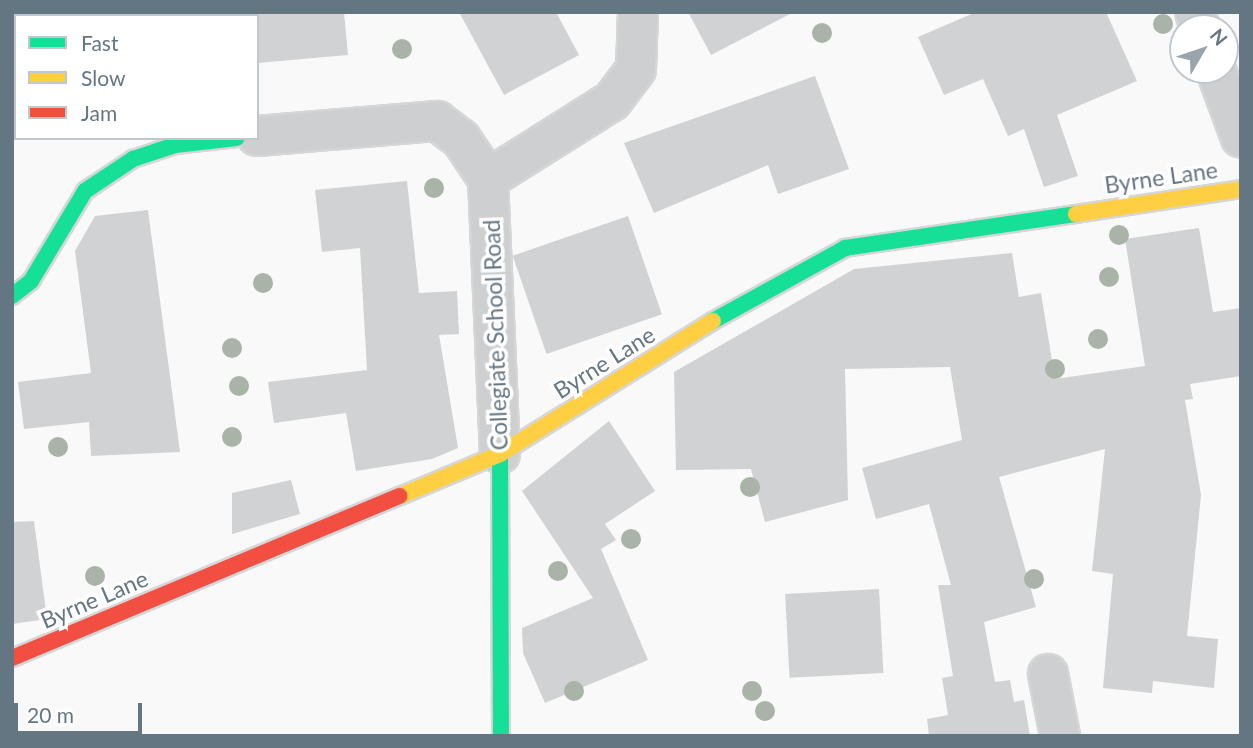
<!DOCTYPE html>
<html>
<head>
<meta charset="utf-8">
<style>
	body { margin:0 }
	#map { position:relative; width:1253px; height:748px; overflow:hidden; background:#f9f9f9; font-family:Lato,sans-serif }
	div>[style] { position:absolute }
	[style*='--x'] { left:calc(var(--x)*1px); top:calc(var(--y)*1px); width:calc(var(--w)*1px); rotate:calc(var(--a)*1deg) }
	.building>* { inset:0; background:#d0d2d3; transform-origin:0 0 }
	.roads { filter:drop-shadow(2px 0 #d5d6d7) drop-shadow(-2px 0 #d5d6d7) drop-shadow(0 2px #d5d6d7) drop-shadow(0 -2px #d5d6d7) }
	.street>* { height:38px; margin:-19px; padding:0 19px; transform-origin:19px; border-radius:19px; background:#cecfd0 }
	.fast>* { height:16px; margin:-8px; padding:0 8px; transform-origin:8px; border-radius:8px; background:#16e098 }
	.slow>* { height:16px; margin:-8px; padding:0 8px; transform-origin:8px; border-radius:8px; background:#ffcf43 }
	.jam>* { height:16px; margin:-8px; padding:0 8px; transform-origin:8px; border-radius:8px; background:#f24e42 }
	.trees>* { width:20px; height:20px; margin:-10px; border-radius:50%; background:#a9b3a7 }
	span { translate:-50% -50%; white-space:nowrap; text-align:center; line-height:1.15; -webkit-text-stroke:7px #fff; paint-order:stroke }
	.street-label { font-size:23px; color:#657683 }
	.frame { position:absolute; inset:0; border:14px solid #657683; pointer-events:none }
	.legend { position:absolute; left:14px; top:14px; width:245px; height:126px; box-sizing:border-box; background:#fff; border:2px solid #c1c8cd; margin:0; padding:9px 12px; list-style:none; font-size:21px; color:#657683 }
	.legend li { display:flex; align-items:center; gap:14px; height:35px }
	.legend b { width:35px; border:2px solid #c1c8cd }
	.north { position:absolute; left:1169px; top:14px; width:70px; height:70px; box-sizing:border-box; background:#fff; border:2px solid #c1c8cd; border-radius:50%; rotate:51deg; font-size:19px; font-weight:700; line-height:28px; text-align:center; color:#657683 }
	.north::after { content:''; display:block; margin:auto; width:24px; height:32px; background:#99a4ac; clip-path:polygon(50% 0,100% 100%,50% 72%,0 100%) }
	.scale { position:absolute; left:14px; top:703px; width:128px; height:32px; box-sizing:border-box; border:4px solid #657683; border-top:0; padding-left:9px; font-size:21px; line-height:24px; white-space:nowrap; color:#657683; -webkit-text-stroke:5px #fff; paint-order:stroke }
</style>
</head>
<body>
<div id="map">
	<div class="building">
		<div style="clip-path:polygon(257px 12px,344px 12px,348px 55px,257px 63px)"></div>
		<div style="clip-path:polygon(459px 12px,556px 12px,579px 55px,504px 95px)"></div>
		<div style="clip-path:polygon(688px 12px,794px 12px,711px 55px)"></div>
		<div style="clip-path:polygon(976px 12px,1106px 12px,1137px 81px,1057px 115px,1078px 176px,1044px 187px,1024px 129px,1008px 136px,983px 79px,944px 95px,918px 37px)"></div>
		<div style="clip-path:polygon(815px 76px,849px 169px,778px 194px,768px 165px,654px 213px,624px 143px)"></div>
		<div style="clip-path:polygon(407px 181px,419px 293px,457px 291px,459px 334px,439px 335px,458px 448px,432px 459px,356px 471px,346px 413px,274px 423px,268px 382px,367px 370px,360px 248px,322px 252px,315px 190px)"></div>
		<div style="clip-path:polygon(148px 210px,180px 452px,91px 456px,89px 422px,24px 429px,18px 382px,91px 373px,75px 251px,95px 216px)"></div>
		<div style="left:628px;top:216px;width:104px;height:122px;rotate:71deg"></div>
		<div style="clip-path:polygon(1199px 228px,1213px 312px,1241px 308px,1241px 376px,1190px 384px,1193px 399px,1185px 400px,1201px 495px,1187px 636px,1218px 639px,1214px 688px,1153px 681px,1152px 693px,1103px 688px,1113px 574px,1092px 571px,1105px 449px,999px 477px,1036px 607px,984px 622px,995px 682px,1010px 680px,1014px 702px,1024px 700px,1030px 736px,929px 736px,927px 719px,948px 715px,942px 678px,953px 676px,938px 585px,951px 585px,929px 504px,876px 519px,862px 468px,962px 440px,950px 367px,845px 369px,848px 500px,765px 522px,751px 469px,676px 470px,674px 372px,854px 269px,1012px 253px,1019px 297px,1041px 293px,1055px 379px,1145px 366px,1125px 239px)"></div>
		<div style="clip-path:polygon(609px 421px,655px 491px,605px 524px,616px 540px,601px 549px,648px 660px,545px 703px,523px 653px,522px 628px,593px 598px,522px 491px)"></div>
		<div style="clip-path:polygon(291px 480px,300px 514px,232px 534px,232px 493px)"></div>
		<div style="clip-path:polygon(34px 521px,47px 619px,12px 624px,12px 522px)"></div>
		<div style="left:879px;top:589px;width:84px;height:94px;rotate:87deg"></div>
	</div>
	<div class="roads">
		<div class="street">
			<div style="--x:1195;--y:12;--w:17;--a:73"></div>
			<div style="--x:1216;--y:70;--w:72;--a:69.8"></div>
			<div style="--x:257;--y:136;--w:181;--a:-4.8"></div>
			<div style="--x:437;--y:121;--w:30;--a:37"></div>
			<div style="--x:461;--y:139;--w:48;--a:56"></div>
			<div style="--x:488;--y:179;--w:275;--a:87.5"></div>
			<div style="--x:488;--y:179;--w:146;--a:-32.2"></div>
			<div style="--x:612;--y:101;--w:40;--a:-53"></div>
			<div style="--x:636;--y:69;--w:57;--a:-88"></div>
			<div style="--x:1048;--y:674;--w:63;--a:79"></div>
		</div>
		<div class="fast">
			<div style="--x:12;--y:296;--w:24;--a:-38"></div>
			<div style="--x:31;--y:281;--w:105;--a:-59"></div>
			<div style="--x:85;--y:191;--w:58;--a:-33.7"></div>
			<div style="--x:133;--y:159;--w:44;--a:-18.4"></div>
			<div style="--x:175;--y:145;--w:62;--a:-6.4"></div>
			<div style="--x:713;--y:321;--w:151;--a:-28.9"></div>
			<div style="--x:845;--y:248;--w:233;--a:-8.4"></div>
			<div style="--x:500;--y:454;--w:282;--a:89.8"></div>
		</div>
		<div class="slow">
			<div style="--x:1076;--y:214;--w:167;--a:-8.6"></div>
			<div style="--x:400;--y:496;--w:108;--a:-22.8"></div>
			<div style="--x:500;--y:454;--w:251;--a:-32"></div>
		</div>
		<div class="jam">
			<div style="--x:12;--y:658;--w:420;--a:-22.7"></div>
		</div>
	</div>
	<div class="trees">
		<div style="left:1163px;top:24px"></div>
		<div style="left:822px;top:33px"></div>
		<div style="left:402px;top:49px"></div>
		<div style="left:434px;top:188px"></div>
		<div style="left:1119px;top:235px"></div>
		<div style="left:1109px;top:277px"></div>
		<div style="left:263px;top:283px"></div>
		<div style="left:1098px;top:339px"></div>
		<div style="left:232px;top:348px"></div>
		<div style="left:1055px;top:369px"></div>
		<div style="left:239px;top:386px"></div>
		<div style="left:232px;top:437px"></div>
		<div style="left:58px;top:447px"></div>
		<div style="left:750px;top:487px"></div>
		<div style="left:631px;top:539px"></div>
		<div style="left:558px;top:571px"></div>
		<div style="left:95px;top:576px"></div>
		<div style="left:1034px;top:579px"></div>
		<div style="left:574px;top:691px"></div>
		<div style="left:752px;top:691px"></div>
		<div style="left:765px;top:711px"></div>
	</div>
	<div class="street-label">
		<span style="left:1161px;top:177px;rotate:-8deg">Byrne Lane</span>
		<span style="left:495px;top:335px;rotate:-92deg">Collegiate School Road</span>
		<span style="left:604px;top:362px;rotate:-32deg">Byrne Lane</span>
		<span style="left:94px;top:599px;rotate:-23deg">Byrne Lane</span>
	</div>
	<div class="frame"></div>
	<ul class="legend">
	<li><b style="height:9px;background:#16e098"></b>Fast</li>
	<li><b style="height:9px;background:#ffcf43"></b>Slow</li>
	<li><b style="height:9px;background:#f24e42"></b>Jam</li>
	</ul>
	<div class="north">N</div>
	<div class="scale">20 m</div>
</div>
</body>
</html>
